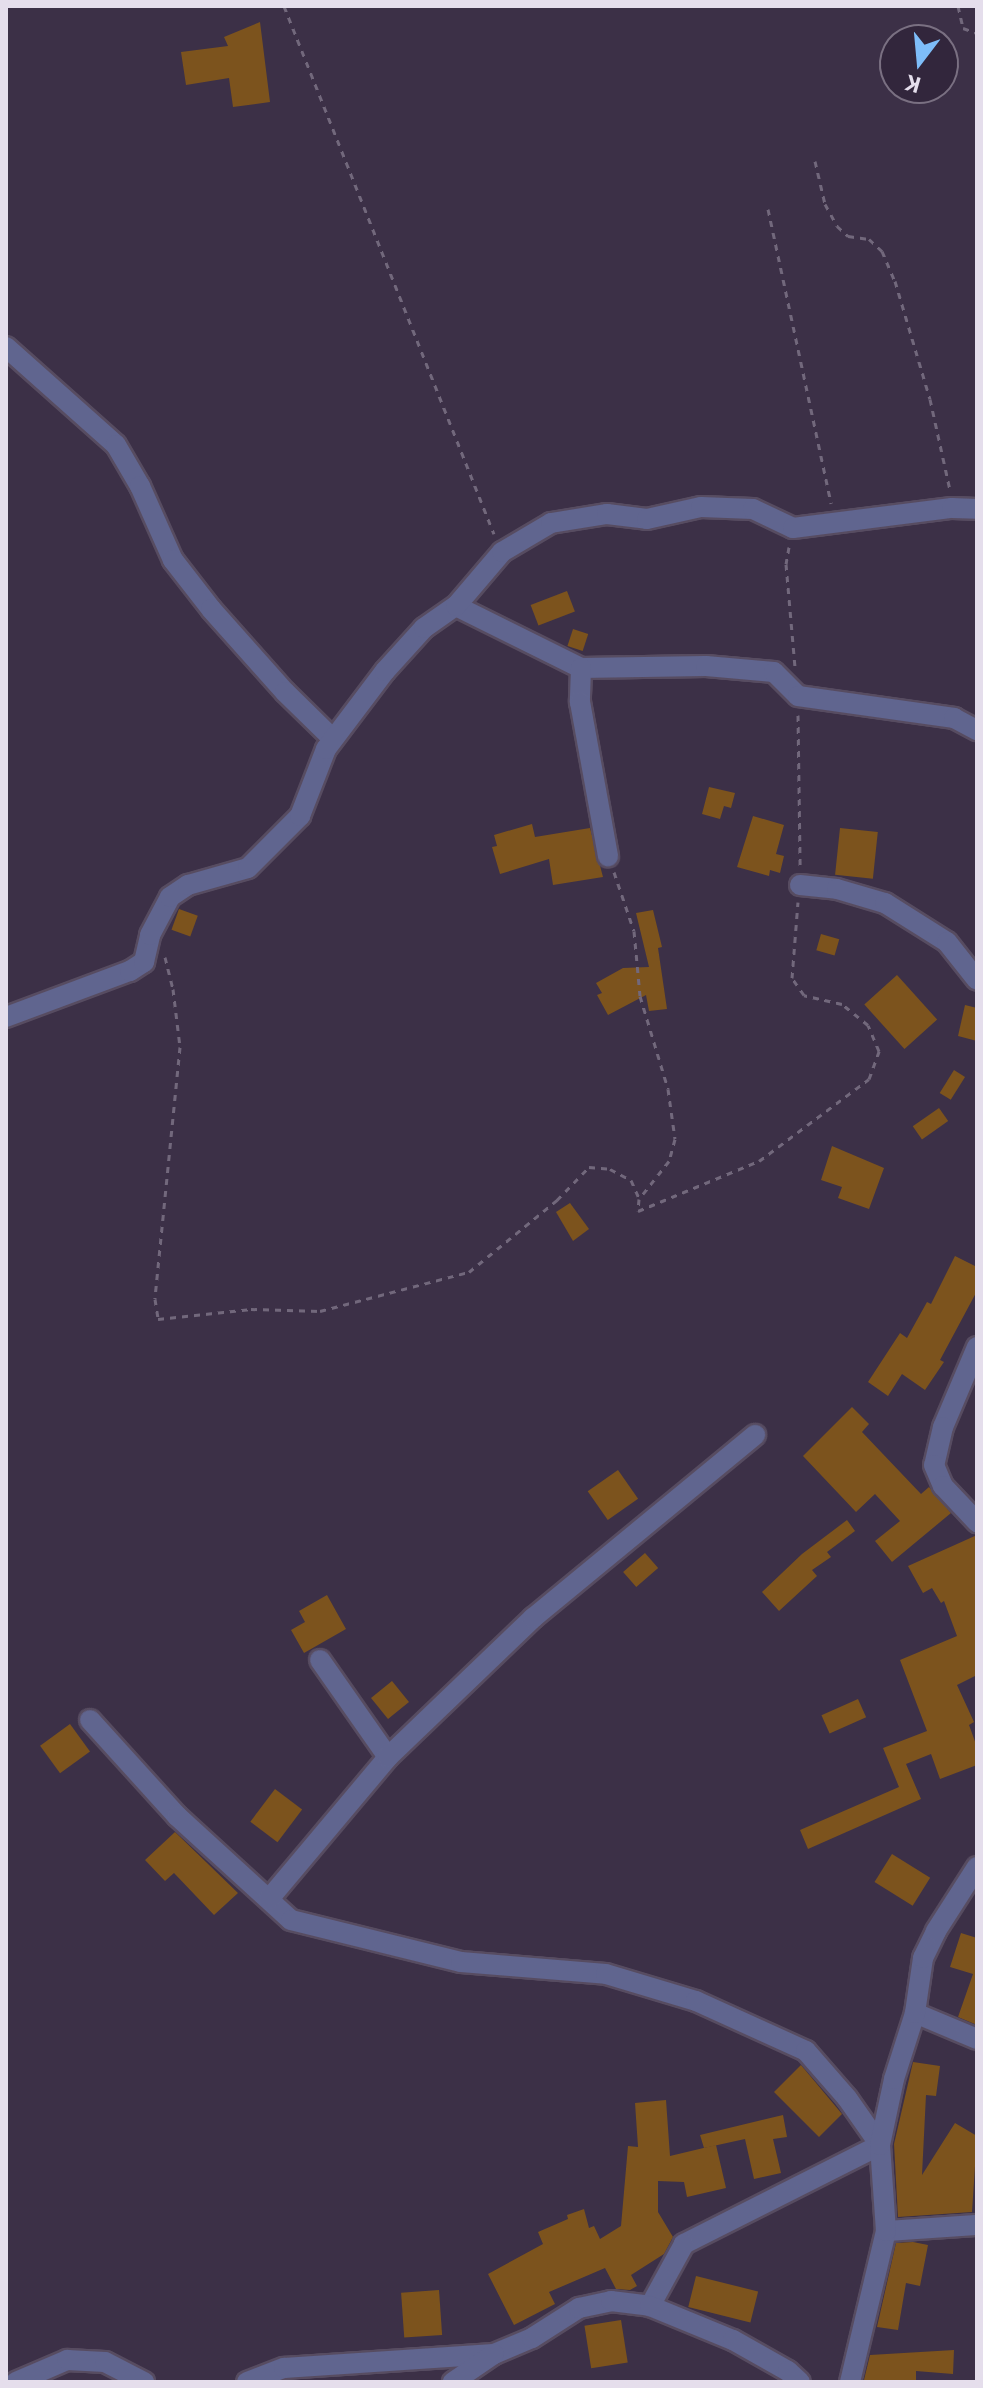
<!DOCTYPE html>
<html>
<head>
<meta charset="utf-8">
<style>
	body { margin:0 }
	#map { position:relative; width:983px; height:2388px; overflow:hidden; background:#3c3047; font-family:"Open Sans",sans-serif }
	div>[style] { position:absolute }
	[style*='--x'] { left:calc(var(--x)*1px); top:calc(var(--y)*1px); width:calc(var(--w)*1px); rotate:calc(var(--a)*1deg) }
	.building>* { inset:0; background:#7c531d; transform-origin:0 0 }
	.path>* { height:3px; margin-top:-1.5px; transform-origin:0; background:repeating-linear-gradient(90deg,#72687c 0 6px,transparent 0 12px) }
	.roads { filter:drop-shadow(2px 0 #574c61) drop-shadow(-2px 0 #574c61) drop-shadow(0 2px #574c61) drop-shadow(0 -2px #574c61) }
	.street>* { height:20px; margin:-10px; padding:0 10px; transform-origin:10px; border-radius:10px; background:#60658f }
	span { translate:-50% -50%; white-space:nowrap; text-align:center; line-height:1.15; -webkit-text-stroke:8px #32263c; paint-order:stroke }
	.frame { position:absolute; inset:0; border:8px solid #e5deec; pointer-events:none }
	.north { position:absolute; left:879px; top:24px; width:80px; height:80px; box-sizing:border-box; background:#32263c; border:2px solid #7a7082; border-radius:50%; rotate:196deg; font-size:22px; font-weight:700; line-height:32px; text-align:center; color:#e5deec }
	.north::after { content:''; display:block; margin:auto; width:28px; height:36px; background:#7ebdf9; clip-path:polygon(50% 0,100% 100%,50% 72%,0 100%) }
</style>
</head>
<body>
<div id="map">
	<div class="building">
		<div style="clip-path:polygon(260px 22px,270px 102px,233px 107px,229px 78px,186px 85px,181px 52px,228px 46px,224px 37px)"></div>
		<div style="left:567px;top:591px;width:22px;height:39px;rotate:69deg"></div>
		<div style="left:573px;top:629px;width:16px;height:18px;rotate:18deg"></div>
		<div style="clip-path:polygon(709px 787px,735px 793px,731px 808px,724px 806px,720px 819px,702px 814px)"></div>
		<div style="clip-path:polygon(753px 816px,784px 825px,776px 854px,784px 856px,780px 873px,770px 870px,769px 876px,737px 867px)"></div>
		<div style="clip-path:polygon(532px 824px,535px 837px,590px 828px,603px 877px,553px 885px,549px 859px,500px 874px,492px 847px,497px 846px,494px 835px)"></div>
		<div style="left:840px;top:828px;width:38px;height:47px;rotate:6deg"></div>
		<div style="left:179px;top:909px;width:20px;height:22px;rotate:20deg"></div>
		<div style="clip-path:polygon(653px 910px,662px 947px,658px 948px,667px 1009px,649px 1011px,646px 995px,608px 1015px,597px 995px,602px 993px,596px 983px,623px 968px,649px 967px,636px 913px)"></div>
		<div style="left:821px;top:934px;width:19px;height:17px;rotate:16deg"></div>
		<div style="left:897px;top:975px;width:60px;height:44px;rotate:48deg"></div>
		<div style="clip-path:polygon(965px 1005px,977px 1008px,977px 1041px,958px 1036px)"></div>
		<div style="left:954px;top:1070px;width:13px;height:27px;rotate:32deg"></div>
		<div style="left:939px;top:1108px;width:16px;height:32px;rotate:55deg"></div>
		<div style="clip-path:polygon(832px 1146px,884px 1168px,869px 1209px,838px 1198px,842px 1187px,821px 1180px)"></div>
		<div style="clip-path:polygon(570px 1203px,589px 1229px,573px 1241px,556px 1212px)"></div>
		<div style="clip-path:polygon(955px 1256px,977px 1267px,977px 1291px,940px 1360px,944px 1362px,925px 1390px,902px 1374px,888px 1396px,868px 1382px,900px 1333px,907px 1338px,927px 1302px,931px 1304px)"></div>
		<div style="clip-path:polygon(852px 1407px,869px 1424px,862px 1432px,921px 1494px,929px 1487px,951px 1513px,892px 1562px,875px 1541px,900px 1521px,875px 1494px,856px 1512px,803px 1456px)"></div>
		<div style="left:618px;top:1470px;width:35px;height:37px;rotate:55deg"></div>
		<div style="clip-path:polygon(847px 1520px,855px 1531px,827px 1552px,831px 1557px,812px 1570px,817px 1576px,779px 1611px,762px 1592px,802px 1554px)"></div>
		<div style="clip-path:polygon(977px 1535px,977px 1675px,957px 1685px,974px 1722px,969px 1725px,977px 1747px,977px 1765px,940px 1779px,931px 1754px,906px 1764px,921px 1799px,808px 1849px,800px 1830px,899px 1787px,883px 1748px,927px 1731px,900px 1660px,957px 1636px,944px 1601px,941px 1603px,932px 1588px,923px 1593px,908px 1566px)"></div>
		<div style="left:645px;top:1553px;width:20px;height:29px;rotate:49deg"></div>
		<div style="clip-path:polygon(327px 1595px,346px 1629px,304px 1653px,291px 1630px,305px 1622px,299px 1611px)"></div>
		<div style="left:392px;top:1681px;width:27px;height:27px;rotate:51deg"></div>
		<div style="left:858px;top:1699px;width:20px;height:40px;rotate:66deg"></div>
		<div style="left:70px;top:1724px;width:34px;height:37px;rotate:54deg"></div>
		<div style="left:275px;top:1789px;width:34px;height:41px;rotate:37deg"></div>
		<div style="clip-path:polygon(175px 1832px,238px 1893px,214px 1915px,174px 1873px,165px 1881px,145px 1860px)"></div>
		<div style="left:892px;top:1854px;width:45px;height:33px;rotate:32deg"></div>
		<div style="clip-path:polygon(961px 1933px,977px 1938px,977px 2025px,958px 2017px,973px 1974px,950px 1967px)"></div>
		<div style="clip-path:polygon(913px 2062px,940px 2066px,936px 2096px,926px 2095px,922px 2175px,955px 2123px,977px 2136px,972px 2212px,898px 2217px,894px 2144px)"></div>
		<div style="clip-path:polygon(801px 2065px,842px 2114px,819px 2137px,774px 2092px)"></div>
		<div style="clip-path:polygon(666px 2100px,670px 2156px,716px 2145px,726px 2188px,687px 2197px,684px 2182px,658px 2181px,658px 2212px,673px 2237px,664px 2254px,631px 2275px,637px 2286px,630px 2290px,616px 2289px,605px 2268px,549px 2292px,555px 2304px,514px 2325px,488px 2274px,543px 2244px,538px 2232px,568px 2219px,567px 2215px,584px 2209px,589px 2228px,594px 2226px,600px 2239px,621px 2226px,628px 2146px,638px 2147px,635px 2103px)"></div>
		<div style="clip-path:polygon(783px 2115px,787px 2137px,773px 2139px,781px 2173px,754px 2179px,745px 2139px,704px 2148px,700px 2135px)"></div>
		<div style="clip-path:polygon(913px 2242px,928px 2245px,920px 2286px,906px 2283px,898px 2330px,877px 2327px,896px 2243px)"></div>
		<div style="left:696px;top:2276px;width:64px;height:32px;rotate:14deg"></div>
		<div style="left:439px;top:2290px;width:45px;height:38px;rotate:86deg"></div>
		<div style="left:621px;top:2320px;width:43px;height:37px;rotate:81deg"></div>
		<div style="clip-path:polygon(954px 2350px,953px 2374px,916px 2371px,916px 2382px,864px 2380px,870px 2355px)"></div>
	</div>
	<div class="path">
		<div style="--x:284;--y:6;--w:568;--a:68.31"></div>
		<div style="--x:958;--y:6;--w:23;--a:77"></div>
		<div style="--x:963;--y:28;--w:15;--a:20"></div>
		<div style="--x:815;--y:161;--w:44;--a:76.9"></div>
		<div style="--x:825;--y:204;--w:25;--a:61"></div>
		<div style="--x:837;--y:226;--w:15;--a:42"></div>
		<div style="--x:848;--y:236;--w:21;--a:8"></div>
		<div style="--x:869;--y:239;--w:18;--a:43"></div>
		<div style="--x:882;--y:251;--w:33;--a:67"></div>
		<div style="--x:895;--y:281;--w:123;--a:73.5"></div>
		<div style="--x:930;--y:399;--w:93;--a:77.6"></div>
		<div style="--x:768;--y:209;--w:301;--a:77.9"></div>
		<div style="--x:789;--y:547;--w:17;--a:100"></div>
		<div style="--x:786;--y:564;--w:103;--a:85"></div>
		<div style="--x:798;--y:715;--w:152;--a:89.2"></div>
		<div style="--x:614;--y:872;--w:62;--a:71.3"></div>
		<div style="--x:634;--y:931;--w:65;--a:84.7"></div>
		<div style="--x:640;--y:996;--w:97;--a:73.2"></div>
		<div style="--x:668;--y:1089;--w:50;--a:82"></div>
		<div style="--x:675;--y:1139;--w:23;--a:105"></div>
		<div style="--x:669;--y:1161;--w:48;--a:128.3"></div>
		<div style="--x:639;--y:1199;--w:12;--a:95"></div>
		<div style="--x:638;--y:1211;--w:131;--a:-22.5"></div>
		<div style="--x:759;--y:1161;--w:137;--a:-36.7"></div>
		<div style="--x:869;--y:1079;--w:30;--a:-70"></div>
		<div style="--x:879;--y:1051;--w:28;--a:-113"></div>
		<div style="--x:868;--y:1025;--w:33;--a:-141"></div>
		<div style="--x:842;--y:1004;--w:39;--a:-167"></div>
		<div style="--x:804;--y:995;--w:21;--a:-125"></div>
		<div style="--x:792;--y:978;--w:76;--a:-85.5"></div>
		<div style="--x:165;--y:957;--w:33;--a:76"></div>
		<div style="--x:173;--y:989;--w:58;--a:83.1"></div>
		<div style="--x:180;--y:1047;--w:253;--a:95.7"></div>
		<div style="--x:155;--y:1299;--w:20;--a:81"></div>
		<div style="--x:158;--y:1319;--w:94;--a:-6.1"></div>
		<div style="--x:251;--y:1309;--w:69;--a:1.7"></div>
		<div style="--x:320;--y:1311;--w:154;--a:-14.7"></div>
		<div style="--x:469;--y:1272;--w:114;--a:-39.3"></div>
		<div style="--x:557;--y:1200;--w:46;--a:-45.9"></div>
		<div style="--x:589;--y:1167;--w:21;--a:5"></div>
		<div style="--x:610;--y:1169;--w:24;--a:28"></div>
		<div style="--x:631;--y:1180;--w:20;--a:66"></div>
	</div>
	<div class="roads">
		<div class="street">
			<div style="--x:6;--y:347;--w:147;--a:41.7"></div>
			<div style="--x:116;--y:445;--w:48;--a:59.7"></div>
			<div style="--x:140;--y:486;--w:81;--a:66"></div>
			<div style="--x:173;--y:560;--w:62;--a:52.2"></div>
			<div style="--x:211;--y:609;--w:111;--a:48.3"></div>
			<div style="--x:285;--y:692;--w:67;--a:44.4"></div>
			<div style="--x:456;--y:606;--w:140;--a:26.4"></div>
			<div style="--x:581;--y:668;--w:125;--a:-0.9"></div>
			<div style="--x:706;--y:666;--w:68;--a:5"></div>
			<div style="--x:774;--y:672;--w:34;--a:45"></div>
			<div style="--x:798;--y:696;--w:158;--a:8"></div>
			<div style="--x:954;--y:718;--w:26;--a:28"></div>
			<div style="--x:581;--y:668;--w:34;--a:92"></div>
			<div style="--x:580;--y:702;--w:157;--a:79.7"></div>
			<div style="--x:800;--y:885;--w:37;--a:6"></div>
			<div style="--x:837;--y:889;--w:50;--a:16.3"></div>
			<div style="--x:885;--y:903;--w:73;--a:32.2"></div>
			<div style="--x:947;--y:942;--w:48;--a:51.7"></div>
			<div style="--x:6;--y:1017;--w:132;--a:-20.4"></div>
			<div style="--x:130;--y:971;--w:17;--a:-33"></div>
			<div style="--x:144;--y:962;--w:28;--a:-77"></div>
			<div style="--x:150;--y:935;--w:43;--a:-62.2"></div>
			<div style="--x:170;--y:897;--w:22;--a:-34"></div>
			<div style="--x:188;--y:885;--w:62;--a:-15.8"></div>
			<div style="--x:248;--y:868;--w:74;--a:-45"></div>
			<div style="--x:300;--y:816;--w:72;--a:-68.8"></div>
			<div style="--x:326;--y:749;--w:98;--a:-52.9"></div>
			<div style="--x:385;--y:671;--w:58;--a:-47.8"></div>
			<div style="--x:424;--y:628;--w:39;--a:-35"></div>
			<div style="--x:456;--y:606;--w:71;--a:-49.6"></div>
			<div style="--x:502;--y:552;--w:57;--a:-30.6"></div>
			<div style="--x:551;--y:523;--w:57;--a:-9.1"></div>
			<div style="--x:607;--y:514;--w:40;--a:7.1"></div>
			<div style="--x:647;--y:519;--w:55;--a:-12.5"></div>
			<div style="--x:701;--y:507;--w:52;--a:2.2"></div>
			<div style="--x:753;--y:509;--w:44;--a:25.4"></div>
			<div style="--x:793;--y:528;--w:160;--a:-7.2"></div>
			<div style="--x:952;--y:508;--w:25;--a:2"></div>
			<div style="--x:977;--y:1347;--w:87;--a:113"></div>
			<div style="--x:943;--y:1427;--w:39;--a:103"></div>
			<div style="--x:934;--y:1465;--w:23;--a:67"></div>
			<div style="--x:943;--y:1486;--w:50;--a:46.6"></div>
			<div style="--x:320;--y:1660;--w:118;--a:55"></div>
			<div style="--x:90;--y:1720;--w:130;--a:47.8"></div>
			<div style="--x:177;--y:1816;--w:154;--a:42.4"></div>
			<div style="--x:291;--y:1920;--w:175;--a:13.9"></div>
			<div style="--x:461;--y:1962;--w:145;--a:4.7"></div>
			<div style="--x:606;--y:1974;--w:94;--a:16.7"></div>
			<div style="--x:696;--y:2001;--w:121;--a:24.4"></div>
			<div style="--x:806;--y:2051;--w:62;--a:48.9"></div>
			<div style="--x:847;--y:2098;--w:57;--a:54.9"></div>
			<div style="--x:880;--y:2145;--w:220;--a:153.2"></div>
			<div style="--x:684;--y:2244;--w:71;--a:118.7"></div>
			<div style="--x:269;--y:1899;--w:185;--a:-50"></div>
			<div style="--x:388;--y:1757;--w:201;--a:-43.8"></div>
			<div style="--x:533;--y:1618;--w:288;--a:-39.5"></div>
			<div style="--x:915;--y:2013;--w:67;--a:22.8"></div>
			<div style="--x:886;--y:2231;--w:91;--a:-3.8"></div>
			<div style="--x:494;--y:2354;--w:41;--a:-22.8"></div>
			<div style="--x:532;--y:2338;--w:56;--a:-32.6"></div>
			<div style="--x:579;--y:2308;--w:33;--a:-12"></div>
			<div style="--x:611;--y:2301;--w:39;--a:7"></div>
			<div style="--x:650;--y:2306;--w:90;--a:22.3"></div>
			<div style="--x:733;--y:2340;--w:63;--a:29.4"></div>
			<div style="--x:788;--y:2371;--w:16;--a:43"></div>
			<div style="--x:16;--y:2382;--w:56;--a:-23.3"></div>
			<div style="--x:67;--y:2360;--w:38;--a:3"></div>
			<div style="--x:105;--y:2362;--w:44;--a:27.1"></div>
			<div style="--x:247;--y:2382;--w:40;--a:-21"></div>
			<div style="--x:284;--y:2368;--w:210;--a:-3.8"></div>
			<div style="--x:494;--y:2354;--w:50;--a:145.7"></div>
			<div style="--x:850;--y:2382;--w:155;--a:-76.6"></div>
			<div style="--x:886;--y:2231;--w:86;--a:-94"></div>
			<div style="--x:880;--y:2145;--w:67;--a:-78"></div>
			<div style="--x:894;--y:2079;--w:69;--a:-72.3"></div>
			<div style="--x:915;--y:2013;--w:56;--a:-81.7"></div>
			<div style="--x:923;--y:1958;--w:30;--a:-64"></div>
			<div style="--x:936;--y:1931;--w:76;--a:-57.4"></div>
		</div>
	</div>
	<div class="frame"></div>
	<div class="north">K</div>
</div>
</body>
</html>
